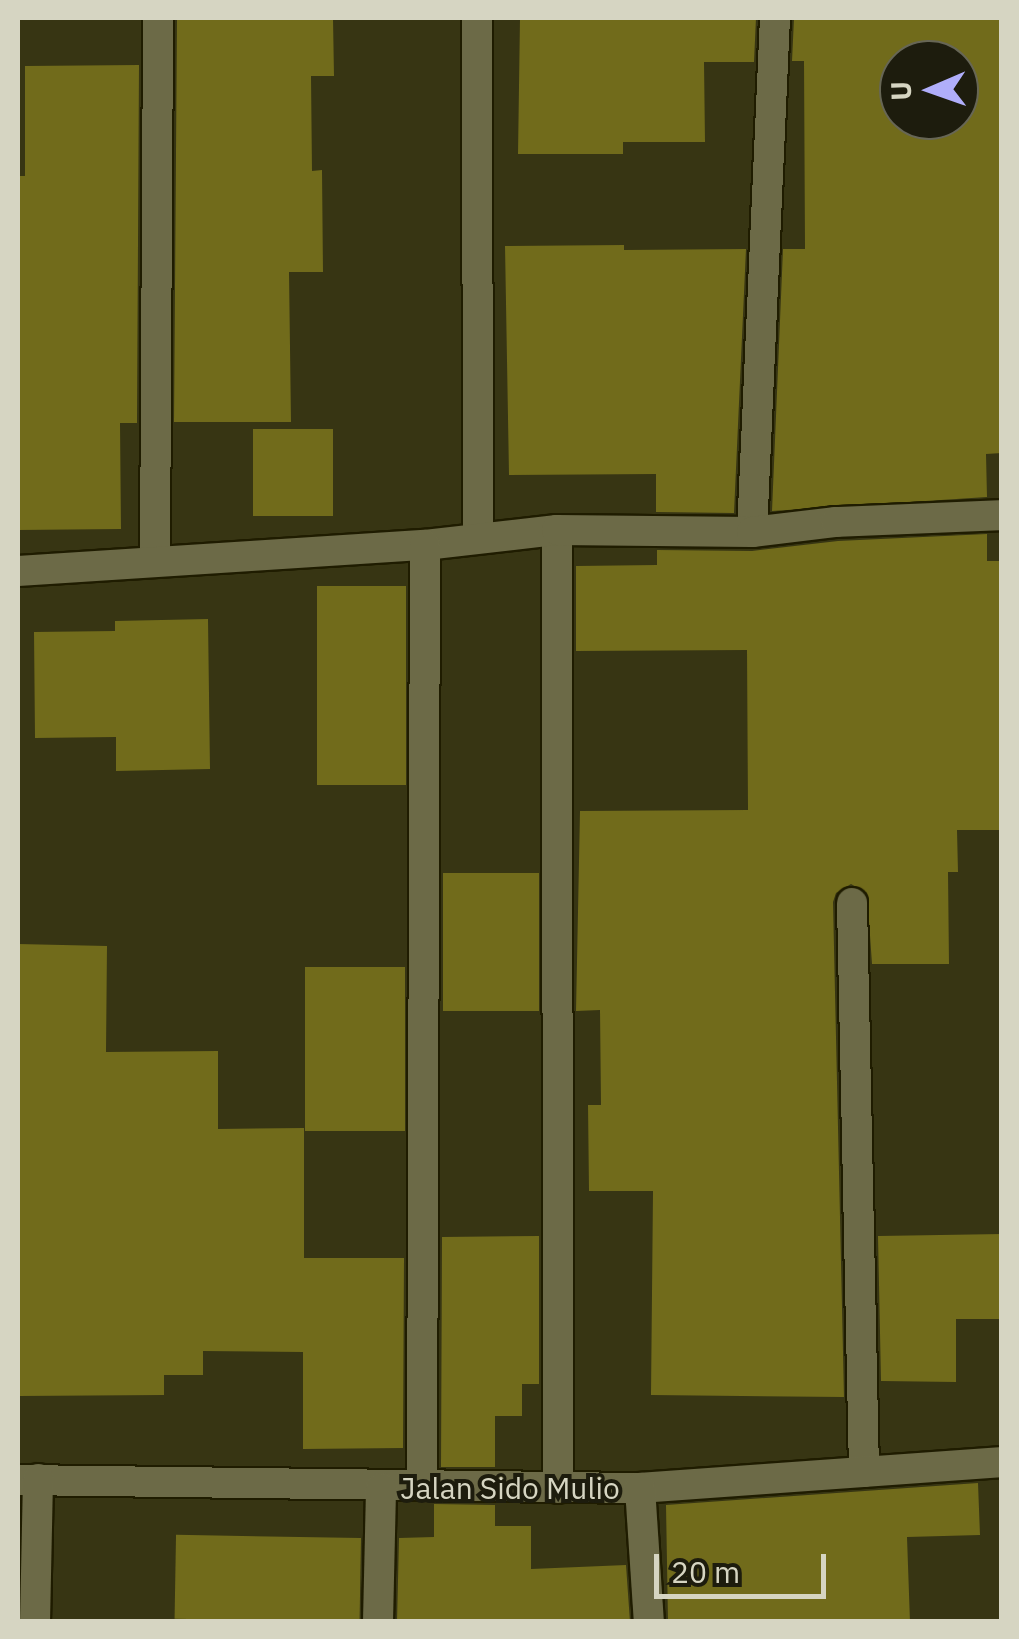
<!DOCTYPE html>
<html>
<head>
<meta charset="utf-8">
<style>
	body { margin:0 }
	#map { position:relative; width:1019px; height:1639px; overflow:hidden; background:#373513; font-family:"IBM Plex Sans",sans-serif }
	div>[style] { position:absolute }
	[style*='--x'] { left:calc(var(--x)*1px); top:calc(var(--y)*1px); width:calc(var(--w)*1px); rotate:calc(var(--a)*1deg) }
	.building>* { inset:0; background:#716b1b; transform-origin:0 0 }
	.roads { filter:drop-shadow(2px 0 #1f1c00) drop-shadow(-2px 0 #1f1c00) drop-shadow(0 2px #1f1c00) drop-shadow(0 -2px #1f1c00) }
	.minor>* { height:30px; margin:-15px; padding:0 15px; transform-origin:15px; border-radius:15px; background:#6c6a47 }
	span { translate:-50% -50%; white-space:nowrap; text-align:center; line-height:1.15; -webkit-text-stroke:8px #1d1c0d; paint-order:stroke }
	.street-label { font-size:30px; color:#d6d5c2 }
	.frame { position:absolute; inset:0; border:20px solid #d6d5c2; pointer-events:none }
	.north { position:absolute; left:879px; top:40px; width:100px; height:100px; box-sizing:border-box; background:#1d1c0d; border:2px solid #676655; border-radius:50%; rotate:268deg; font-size:28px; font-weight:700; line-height:40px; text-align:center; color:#d6d5c2 }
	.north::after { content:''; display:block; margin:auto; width:35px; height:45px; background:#b0aefa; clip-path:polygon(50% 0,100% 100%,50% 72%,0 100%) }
	.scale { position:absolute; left:654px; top:1554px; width:172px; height:45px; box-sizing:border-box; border:5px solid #d6d5c2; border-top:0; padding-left:12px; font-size:30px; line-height:35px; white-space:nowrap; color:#d6d5c2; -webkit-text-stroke:8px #1d1c0d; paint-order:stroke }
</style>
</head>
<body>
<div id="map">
	<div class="building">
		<div style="clip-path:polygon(177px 18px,333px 18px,334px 76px,311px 76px,312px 171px,322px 170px,323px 272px,289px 272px,291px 422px,174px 422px)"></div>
		<div style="clip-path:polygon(520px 18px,756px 18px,754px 62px,704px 62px,705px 142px,623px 142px,623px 154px,518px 154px)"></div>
		<div style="clip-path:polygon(evenodd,794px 18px,1002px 18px,1002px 453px,986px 454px,987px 497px,772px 511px,783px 249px,805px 249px,804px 61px,792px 61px,794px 18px,899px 60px,959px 60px,959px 120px,899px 120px,899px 60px)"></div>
		<div style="clip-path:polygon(139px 65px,137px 423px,120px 423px,121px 529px,18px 530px,18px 176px,25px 176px,25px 66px)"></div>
		<div style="clip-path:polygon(624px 245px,624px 250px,746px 249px,734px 513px,656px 512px,656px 474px,509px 475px,505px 246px)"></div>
		<div style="left:253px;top:429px;width:80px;height:87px"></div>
		<div style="clip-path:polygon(987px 534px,987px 561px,1002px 561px,1002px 830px,957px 830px,958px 872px,948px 872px,949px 964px,872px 964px,867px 893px,851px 884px,836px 893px,833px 902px,844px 1397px,651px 1395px,653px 1191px,589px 1191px,588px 1105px,601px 1105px,600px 1010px,576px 1011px,580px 811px,748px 810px,747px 650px,576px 651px,576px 566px,657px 565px,657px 550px,752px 551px,838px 541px)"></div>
		<div style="left:406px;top:586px;width:199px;height:89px;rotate:90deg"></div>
		<div style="clip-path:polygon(208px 619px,210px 769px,116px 771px,116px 737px,35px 738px,34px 632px,115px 631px,115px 621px)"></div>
		<div style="left:539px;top:873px;width:138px;height:96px;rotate:90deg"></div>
		<div style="clip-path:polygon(18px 944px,107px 946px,106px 1052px,218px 1051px,218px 1129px,304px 1128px,304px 1258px,404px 1258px,403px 1448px,303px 1449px,303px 1352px,203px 1351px,203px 1375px,164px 1375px,164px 1395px,18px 1396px)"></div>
		<div style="left:305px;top:967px;width:100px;height:164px"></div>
		<div style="clip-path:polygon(1002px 1234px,1002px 1319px,956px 1319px,956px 1382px,881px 1381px,878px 1236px)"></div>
		<div style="clip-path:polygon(539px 1236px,539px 1384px,522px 1384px,522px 1416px,495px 1416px,495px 1467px,441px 1467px,442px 1237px)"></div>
		<div style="clip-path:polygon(978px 1483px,980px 1535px,907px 1537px,910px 1622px,668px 1622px,666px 1505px)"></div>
		<div style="clip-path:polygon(434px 1504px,495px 1505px,495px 1526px,531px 1526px,531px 1569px,626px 1565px,630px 1622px,397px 1622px,399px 1538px,434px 1537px)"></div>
		<div style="left:361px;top:1538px;width:84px;height:185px;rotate:91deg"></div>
	</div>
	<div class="roads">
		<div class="minor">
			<div style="--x:477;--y:18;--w:520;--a:89.89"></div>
			<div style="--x:557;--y:530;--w:958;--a:89.94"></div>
			<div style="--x:752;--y:532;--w:515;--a:-87.44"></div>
			<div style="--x:155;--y:560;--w:542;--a:-89.68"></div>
			<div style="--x:18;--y:571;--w:408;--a:-3.7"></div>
			<div style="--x:425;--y:545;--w:133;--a:-6.5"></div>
			<div style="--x:557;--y:530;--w:195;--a:0.6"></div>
			<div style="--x:752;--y:532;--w:85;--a:-6.8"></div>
			<div style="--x:836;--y:522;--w:166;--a:-2.4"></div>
			<div style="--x:852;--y:903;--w:569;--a:88.79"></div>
			<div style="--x:18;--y:1480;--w:622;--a:0.74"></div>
			<div style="--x:640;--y:1488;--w:363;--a:-4.1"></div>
			<div style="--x:422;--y:1485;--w:940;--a:-89.82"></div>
			<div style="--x:640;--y:1488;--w:134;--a:86.2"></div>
			<div style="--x:35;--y:1622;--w:143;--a:-88.8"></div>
			<div style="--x:378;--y:1622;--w:134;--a:-88.7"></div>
		</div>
	</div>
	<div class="street-label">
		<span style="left:510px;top:1488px">Jalan Sido Mulio</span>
	</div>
	<div class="frame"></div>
	<div class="north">U</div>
	<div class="scale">20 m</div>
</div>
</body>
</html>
